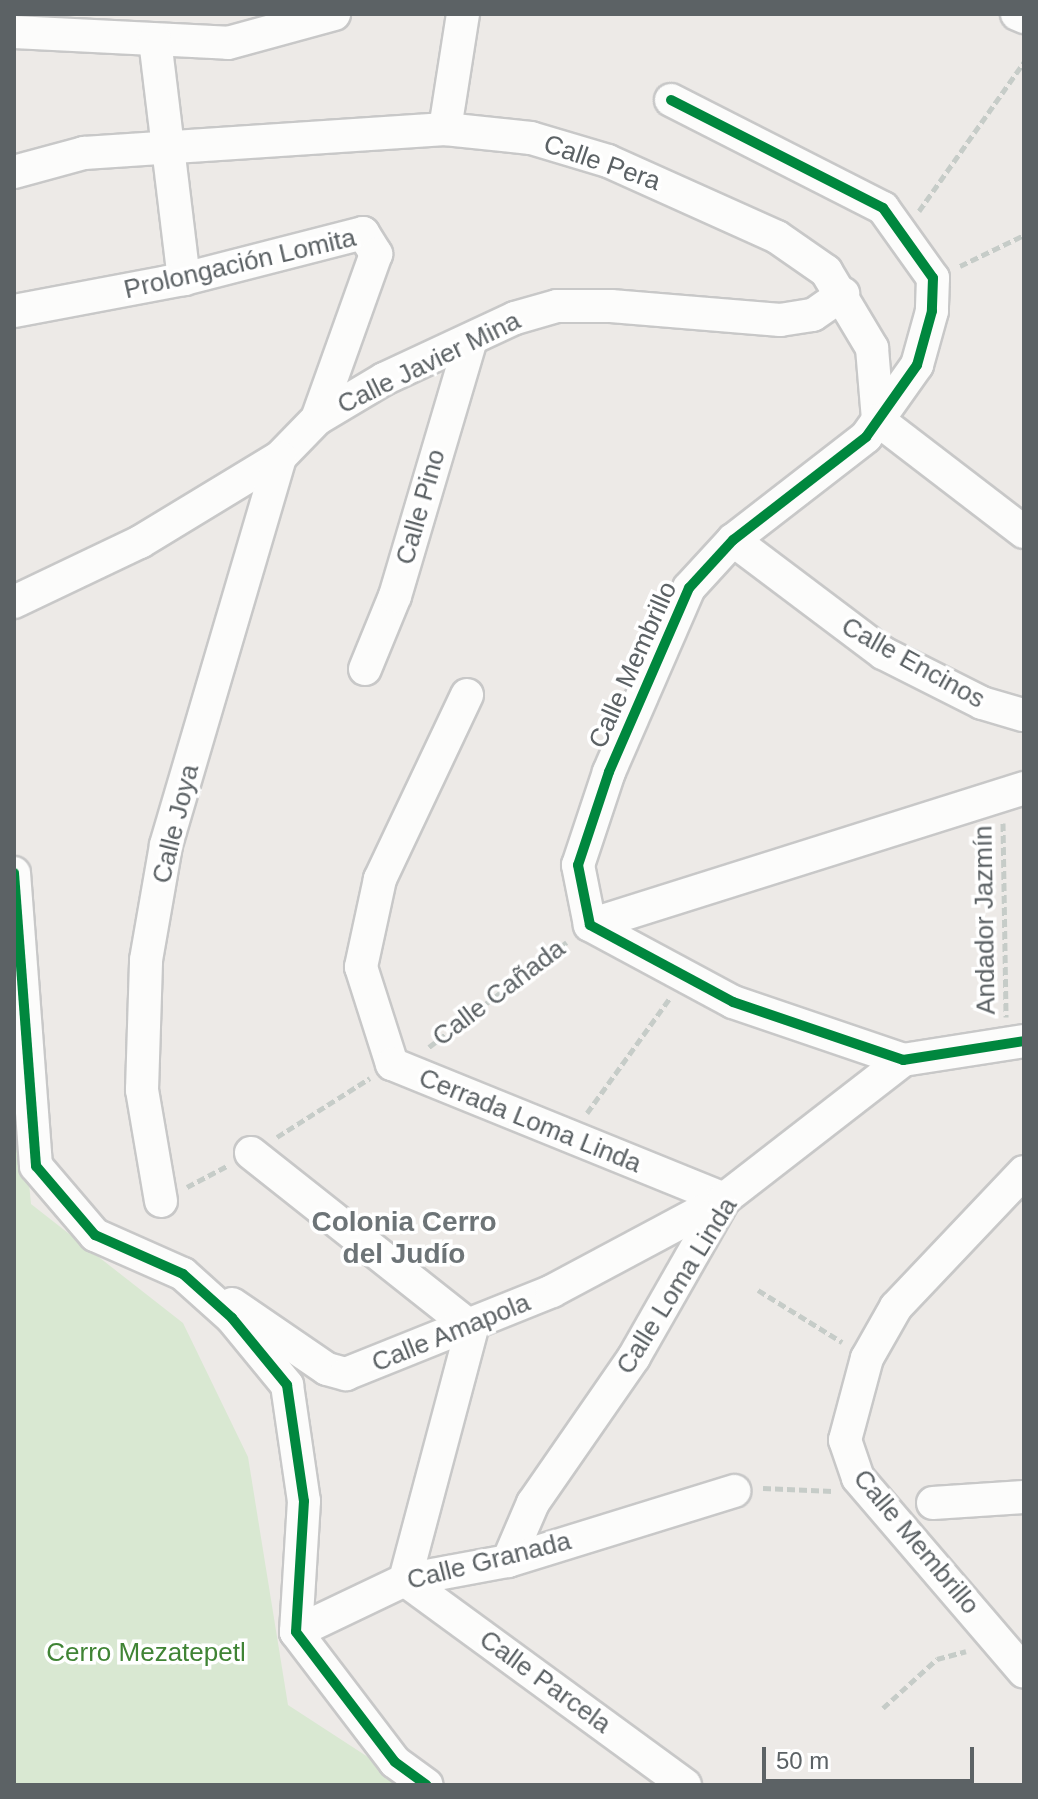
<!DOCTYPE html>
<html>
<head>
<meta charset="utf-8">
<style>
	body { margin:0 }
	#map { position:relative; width:1038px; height:1799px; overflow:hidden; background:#edeae7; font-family:Arial,sans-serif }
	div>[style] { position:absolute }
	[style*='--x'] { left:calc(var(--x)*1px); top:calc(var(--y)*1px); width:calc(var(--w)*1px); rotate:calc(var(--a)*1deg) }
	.green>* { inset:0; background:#d9e8d2 }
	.path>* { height:5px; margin-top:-2.5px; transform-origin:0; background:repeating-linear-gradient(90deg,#c6ccc8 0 8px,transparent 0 12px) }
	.roads { filter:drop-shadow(2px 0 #c8c8c8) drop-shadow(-2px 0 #c8c8c8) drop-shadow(0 2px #c8c8c8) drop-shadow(0 -2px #c8c8c8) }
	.minor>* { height:32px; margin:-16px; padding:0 16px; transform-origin:16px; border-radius:16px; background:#fcfcfb }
	.cycleway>* { height:10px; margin:-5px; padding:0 5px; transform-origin:5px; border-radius:5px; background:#00873e }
	span { translate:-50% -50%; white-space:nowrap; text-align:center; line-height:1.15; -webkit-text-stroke:7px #fff; paint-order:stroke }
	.street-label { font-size:26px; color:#5c6265 }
	.park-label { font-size:26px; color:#408435 }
	.neighbourhood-label { font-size:28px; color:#6d7477; font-weight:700 }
	.frame { position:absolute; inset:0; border:16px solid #5c6265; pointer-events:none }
	.scale { position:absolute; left:762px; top:1747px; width:212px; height:36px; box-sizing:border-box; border:4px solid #5c6265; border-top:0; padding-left:10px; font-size:24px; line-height:28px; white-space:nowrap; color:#5c6265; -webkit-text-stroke:6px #fff; paint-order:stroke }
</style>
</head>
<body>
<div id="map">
	<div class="green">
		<div style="clip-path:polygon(14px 1025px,31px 1204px,183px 1323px,248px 1457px,288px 1705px,411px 1785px,14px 1785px)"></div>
	</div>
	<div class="path">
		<div style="--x:919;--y:211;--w:182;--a:-54.8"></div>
		<div style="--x:960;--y:266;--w:71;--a:-25.8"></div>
		<div style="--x:1003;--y:823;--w:194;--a:89.1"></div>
		<div style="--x:429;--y:1047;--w:173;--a:-37.3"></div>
		<div style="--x:587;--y:1113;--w:142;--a:-54.2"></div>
		<div style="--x:277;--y:1137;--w:110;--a:-32.4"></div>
		<div style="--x:187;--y:1187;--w:45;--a:-27.7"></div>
		<div style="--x:758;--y:1290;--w:99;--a:31.8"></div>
		<div style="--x:763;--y:1488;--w:70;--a:2.5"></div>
		<div style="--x:883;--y:1708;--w:73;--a:-42.2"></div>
		<div style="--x:937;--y:1659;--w:30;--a:-15"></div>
	</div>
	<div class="roads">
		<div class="minor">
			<div style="--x:1017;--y:14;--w:8;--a:23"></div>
			<div style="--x:14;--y:32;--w:214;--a:2.9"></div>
			<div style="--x:228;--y:43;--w:110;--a:-15.3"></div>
			<div style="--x:155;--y:40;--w:241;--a:83.1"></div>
			<div style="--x:671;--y:100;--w:238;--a:27"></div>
			<div style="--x:883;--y:208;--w:86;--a:54.5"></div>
			<div style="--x:933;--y:278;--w:33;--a:92"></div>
			<div style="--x:932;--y:311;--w:56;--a:105.5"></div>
			<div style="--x:917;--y:365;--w:88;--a:125.3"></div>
			<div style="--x:866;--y:437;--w:168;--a:142.2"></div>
			<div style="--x:733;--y:540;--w:65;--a:132.5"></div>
			<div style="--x:689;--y:588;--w:201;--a:113.5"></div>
			<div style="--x:609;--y:772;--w:98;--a:108.4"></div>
			<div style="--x:578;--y:865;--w:61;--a:78.7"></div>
			<div style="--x:590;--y:925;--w:162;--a:28.3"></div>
			<div style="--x:733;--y:1002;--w:180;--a:18.8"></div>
			<div style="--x:903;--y:1060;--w:122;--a:-8.9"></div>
			<div style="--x:445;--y:129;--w:116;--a:-81.1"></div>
			<div style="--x:14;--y:172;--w:73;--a:-15.2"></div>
			<div style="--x:84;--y:153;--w:362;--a:-3.8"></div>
			<div style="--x:445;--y:129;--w:86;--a:6"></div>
			<div style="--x:531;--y:138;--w:80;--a:16.6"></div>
			<div style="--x:608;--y:161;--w:185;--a:24.2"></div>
			<div style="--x:777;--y:237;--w:60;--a:34.8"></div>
			<div style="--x:826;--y:271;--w:90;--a:59.1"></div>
			<div style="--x:872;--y:348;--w:72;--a:85.2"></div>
			<div style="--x:878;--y:420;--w:184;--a:37.5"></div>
			<div style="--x:14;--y:311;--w:173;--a:-10.7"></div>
			<div style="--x:184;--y:279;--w:185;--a:-14.4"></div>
			<div style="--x:363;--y:233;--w:25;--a:58"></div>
			<div style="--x:376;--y:254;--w:175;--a:109.7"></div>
			<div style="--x:733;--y:540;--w:188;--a:37"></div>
			<div style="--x:883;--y:653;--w:111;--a:26.8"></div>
			<div style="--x:982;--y:703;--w:43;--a:16.3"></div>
			<div style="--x:14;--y:602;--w:140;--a:-25.5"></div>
			<div style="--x:140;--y:542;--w:164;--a:-31.3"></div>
			<div style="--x:280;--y:457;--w:53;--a:-45.8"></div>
			<div style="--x:317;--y:419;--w:78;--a:-30.8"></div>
			<div style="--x:384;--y:379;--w:145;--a:-25"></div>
			<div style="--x:515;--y:318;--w:44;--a:-15.9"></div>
			<div style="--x:557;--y:306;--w:54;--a:0"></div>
			<div style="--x:611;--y:306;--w:170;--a:4.7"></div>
			<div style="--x:780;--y:320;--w:33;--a:-9"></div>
			<div style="--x:813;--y:315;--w:37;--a:-35"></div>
			<div style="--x:365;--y:669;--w:79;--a:-67.7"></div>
			<div style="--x:395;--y:596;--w:264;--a:-73.5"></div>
			<div style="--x:467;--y:695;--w:204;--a:115.3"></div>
			<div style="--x:380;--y:879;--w:90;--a:102.2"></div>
			<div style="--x:361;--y:967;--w:102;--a:72.3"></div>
			<div style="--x:392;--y:1064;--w:358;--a:22.1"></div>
			<div style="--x:14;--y:873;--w:294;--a:85.7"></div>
			<div style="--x:36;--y:1166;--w:91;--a:49.5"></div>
			<div style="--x:95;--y:1235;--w:96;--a:23.9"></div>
			<div style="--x:183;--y:1274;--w:66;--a:41.9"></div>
			<div style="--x:232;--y:1318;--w:87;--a:50.6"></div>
			<div style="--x:287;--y:1385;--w:117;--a:81.7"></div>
			<div style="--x:304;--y:1501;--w:131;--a:93.5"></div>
			<div style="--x:296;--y:1632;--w:163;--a:52.7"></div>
			<div style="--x:395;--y:1762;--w:39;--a:36"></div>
			<div style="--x:590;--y:925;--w:455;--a:-17.5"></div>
			<div style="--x:251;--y:1153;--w:282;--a:38.4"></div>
			<div style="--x:472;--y:1328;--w:261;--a:104.9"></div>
			<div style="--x:405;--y:1580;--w:347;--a:36.2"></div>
			<div style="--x:1024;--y:1172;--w:186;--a:133.5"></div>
			<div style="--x:896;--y:1307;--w:59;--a:119.6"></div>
			<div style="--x:867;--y:1358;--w:85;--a:105"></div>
			<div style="--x:845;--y:1440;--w:40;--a:71.1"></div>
			<div style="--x:858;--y:1478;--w:255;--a:49.4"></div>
			<div style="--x:161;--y:1201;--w:113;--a:-99.7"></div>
			<div style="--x:142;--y:1090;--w:130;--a:-88.2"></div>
			<div style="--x:146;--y:960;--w:117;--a:-80.1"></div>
			<div style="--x:166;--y:845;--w:404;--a:-73.6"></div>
			<div style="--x:232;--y:1304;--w:115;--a:34.4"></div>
			<div style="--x:327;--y:1369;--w:20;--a:15"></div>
			<div style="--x:346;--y:1374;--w:222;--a:-21.9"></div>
			<div style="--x:552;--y:1291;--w:195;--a:-28.1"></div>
			<div style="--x:933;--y:1503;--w:91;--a:-3.8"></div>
			<div style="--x:508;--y:1561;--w:63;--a:-66.7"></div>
			<div style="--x:533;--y:1503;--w:178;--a:-55.3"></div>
			<div style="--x:634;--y:1357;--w:182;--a:-60.3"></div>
			<div style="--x:724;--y:1199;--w:227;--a:-37.8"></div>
			<div style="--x:296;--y:1632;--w:121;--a:-25.5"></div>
			<div style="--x:405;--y:1580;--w:105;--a:-10.5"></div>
			<div style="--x:508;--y:1561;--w:237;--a:-17.2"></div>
		</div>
	</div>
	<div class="cycleway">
		<div style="--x:671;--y:100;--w:238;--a:27"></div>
		<div style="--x:883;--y:208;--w:86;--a:54.5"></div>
		<div style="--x:933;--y:278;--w:33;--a:92"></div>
		<div style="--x:932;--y:311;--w:56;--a:105.5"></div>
		<div style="--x:917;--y:365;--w:88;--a:125.3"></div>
		<div style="--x:866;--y:437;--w:168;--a:142.2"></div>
		<div style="--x:733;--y:540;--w:65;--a:132.5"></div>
		<div style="--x:689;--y:588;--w:201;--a:113.5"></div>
		<div style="--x:609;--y:772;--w:98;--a:108.4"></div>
		<div style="--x:578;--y:865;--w:61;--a:78.7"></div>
		<div style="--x:590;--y:925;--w:162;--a:28.3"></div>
		<div style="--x:733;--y:1002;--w:180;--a:18.8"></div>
		<div style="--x:903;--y:1060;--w:122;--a:-8.9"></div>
		<div style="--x:14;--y:873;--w:294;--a:85.7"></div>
		<div style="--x:36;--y:1166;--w:91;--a:49.5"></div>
		<div style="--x:95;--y:1235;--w:96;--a:23.9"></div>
		<div style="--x:183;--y:1274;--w:66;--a:41.9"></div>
		<div style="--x:232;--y:1318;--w:87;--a:50.6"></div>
		<div style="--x:287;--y:1385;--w:117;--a:81.7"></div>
		<div style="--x:304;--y:1501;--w:131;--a:93.5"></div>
		<div style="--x:296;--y:1632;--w:163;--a:52.7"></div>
		<div style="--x:395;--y:1762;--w:39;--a:36"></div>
	</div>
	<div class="street-label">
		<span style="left:602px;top:163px;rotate:19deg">Calle Pera</span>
		<span style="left:240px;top:264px;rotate:-13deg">Prolongación Lomita</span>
		<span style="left:429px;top:363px;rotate:-26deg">Calle Javier Mina</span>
		<span style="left:421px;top:507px;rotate:-74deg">Calle Pino</span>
		<span style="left:913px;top:663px;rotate:29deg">Calle Encinos</span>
		<span style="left:633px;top:665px;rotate:-66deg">Calle Membrillo</span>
		<span style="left:176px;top:824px;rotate:-76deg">Calle Joya</span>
		<span style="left:985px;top:920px;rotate:-91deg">Andador Jazmín</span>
		<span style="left:499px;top:993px;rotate:-37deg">Calle Cañada</span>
		<span style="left:530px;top:1121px;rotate:22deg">Cerrada Loma Linda</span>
		<span style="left:677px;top:1286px;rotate:-58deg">Calle Loma Linda</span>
		<span style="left:451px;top:1333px;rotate:-22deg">Calle Amapola</span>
		<span style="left:916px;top:1542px;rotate:50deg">Calle Membrillo</span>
		<span style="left:489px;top:1561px;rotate:-14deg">Calle Granada</span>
		<span style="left:545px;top:1682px;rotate:36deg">Calle Parcela</span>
	</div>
	<div class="park-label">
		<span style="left:146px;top:1653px">Cerro Mezatepetl</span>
	</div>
	<div class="neighbourhood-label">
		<span style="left:404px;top:1238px">Colonia Cerro<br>del Judío</span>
	</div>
	<div class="frame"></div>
	<div class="scale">50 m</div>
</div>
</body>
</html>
